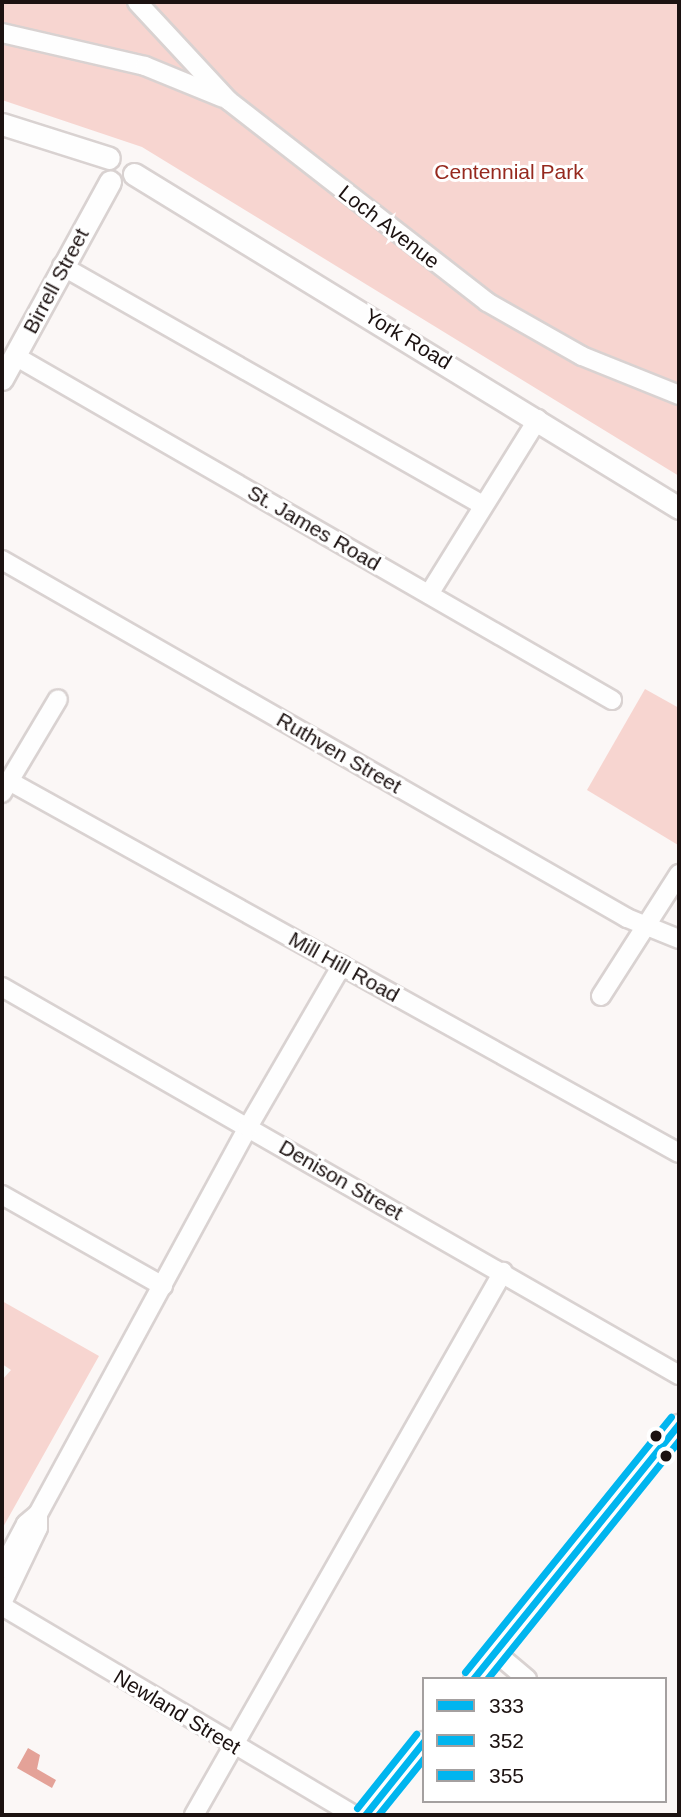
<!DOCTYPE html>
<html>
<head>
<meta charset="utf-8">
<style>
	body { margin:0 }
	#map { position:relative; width:681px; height:1817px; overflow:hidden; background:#fbf7f6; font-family:Helvetica,sans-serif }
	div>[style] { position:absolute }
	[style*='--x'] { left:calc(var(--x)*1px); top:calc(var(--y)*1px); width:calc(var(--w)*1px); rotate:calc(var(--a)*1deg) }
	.green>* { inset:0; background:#f7d5d0 }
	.water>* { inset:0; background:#e4a298 }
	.roads { filter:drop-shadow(2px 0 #d9d2d1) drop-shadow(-2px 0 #d9d2d1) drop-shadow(0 2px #d9d2d1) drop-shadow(0 -2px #d9d2d1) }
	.minor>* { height:18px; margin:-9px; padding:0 9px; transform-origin:9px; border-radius:9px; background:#fefefe }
	.major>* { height:21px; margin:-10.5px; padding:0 10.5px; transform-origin:10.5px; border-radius:10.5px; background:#fefefe }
	.bus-1>* { height:7px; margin:-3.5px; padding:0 3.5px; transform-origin:3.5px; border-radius:3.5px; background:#00b5ef }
	.bus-2>* { height:7px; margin:-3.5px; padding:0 3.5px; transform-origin:3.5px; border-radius:3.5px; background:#00b5ef }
	.bus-3>* { height:7px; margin:-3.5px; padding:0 3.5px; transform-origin:3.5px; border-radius:3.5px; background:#00b5ef }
	.dots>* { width:19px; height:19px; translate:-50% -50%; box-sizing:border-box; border:4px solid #fff; border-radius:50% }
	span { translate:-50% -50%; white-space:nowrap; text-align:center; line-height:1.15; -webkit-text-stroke:6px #fff; paint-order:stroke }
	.park-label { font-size:21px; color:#96291e }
	.street-label { font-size:21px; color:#1c1211 }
	.frame { position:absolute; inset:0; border:4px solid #1c1211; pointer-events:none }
	.legend { position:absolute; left:422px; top:1677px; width:245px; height:126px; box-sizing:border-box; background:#fff; border:2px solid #a4a0a0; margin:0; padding:9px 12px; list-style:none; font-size:21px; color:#1c1211 }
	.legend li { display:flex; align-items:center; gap:14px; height:35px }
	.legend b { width:35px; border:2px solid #a4a0a0 }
</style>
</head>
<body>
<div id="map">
	<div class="green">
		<div style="clip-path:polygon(2px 2px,679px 2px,679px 476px,142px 147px,2px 100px)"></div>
		<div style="clip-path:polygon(645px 689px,679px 708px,678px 845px,587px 790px)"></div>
		<div style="clip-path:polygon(2px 1301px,99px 1356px,2px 1529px,2px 1380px,11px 1370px,2px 1364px)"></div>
	</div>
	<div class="water">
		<div style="clip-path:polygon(28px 1748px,40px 1755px,37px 1769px,56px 1780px,52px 1788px,17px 1768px)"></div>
	</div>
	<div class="roads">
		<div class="minor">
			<div style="--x:137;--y:2;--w:135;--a:47.1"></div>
			<div style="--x:229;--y:101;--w:327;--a:37.9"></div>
			<div style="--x:487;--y:302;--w:109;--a:29.6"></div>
			<div style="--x:582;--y:356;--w:105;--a:21.9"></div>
			<div style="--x:2;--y:33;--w:147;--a:13"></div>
			<div style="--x:145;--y:66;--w:84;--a:22.3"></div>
			<div style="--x:62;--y:266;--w:484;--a:29.6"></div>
			<div style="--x:15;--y:356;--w:689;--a:29.95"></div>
			<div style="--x:2;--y:560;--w:720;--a:29.8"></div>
			<div style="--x:627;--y:918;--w:56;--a:22"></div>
			<div style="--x:429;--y:594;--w:206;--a:-58.1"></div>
			<div style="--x:9;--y:781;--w:766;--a:29.04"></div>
			<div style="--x:2;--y:793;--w:109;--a:-59.2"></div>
			<div style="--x:2;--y:987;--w:780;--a:29.82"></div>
			<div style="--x:601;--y:996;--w:145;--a:-57.4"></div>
			<div style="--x:2;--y:1195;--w:185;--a:29.5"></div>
			<div style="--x:2;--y:1569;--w:51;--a:-61.9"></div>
			<div style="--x:26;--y:1524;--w:16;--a:-40"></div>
			<div style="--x:38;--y:1514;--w:440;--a:-61.5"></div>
			<div style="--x:248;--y:1127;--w:187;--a:-59.9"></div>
			<div style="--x:2;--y:1603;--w:83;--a:-64.4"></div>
			<div style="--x:38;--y:1528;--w:14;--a:-90"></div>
			<div style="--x:2;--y:1606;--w:409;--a:30.7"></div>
			<div style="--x:495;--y:1652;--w:42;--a:40.2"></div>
			<div style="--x:473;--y:1679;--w:328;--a:-51.1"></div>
			<div style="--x:194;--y:1815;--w:625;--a:-60.36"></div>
			<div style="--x:365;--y:1815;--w:95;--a:-51.4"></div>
		</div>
		<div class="major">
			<div style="--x:2;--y:124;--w:112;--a:17.6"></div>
			<div style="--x:134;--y:174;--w:639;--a:31.5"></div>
			<div style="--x:2;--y:379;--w:225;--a:-61.3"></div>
		</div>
	</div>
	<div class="bus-1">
		<div style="--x:473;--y:1679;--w:328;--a:-51.1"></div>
		<div style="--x:365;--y:1815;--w:95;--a:-51.4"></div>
	</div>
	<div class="bus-2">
		<div style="--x:487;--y:1679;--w:307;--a:-51.2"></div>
		<div style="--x:378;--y:1815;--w:73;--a:-51.1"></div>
	</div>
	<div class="bus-3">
		<div style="--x:465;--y:1672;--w:328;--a:-51.1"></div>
		<div style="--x:357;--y:1808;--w:95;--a:-51.4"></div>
	</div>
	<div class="dots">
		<div style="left:656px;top:1436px;background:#1c1211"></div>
		<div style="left:666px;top:1456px;background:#1c1211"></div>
	</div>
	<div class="park-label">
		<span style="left:509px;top:172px">Centennial Park</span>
	</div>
	<div class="street-label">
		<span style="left:389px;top:227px;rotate:38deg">Loch Avenue</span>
		<span style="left:56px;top:281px;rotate:-62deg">Birrell Street</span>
		<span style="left:408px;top:339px;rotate:31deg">York Road</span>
		<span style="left:314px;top:528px;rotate:30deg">St. James Road</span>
		<span style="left:339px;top:753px;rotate:30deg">Ruthven Street</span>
		<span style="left:344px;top:967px;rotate:29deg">Mill Hill Road</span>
		<span style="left:341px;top:1180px;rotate:30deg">Denison Street</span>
		<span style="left:177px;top:1712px;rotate:31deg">Newland Street</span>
	</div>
	<div class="frame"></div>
	<ul class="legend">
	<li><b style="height:9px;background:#00b5ef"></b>333</li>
	<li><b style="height:9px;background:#00b5ef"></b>352</li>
	<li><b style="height:9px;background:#00b5ef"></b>355</li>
	</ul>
</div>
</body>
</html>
